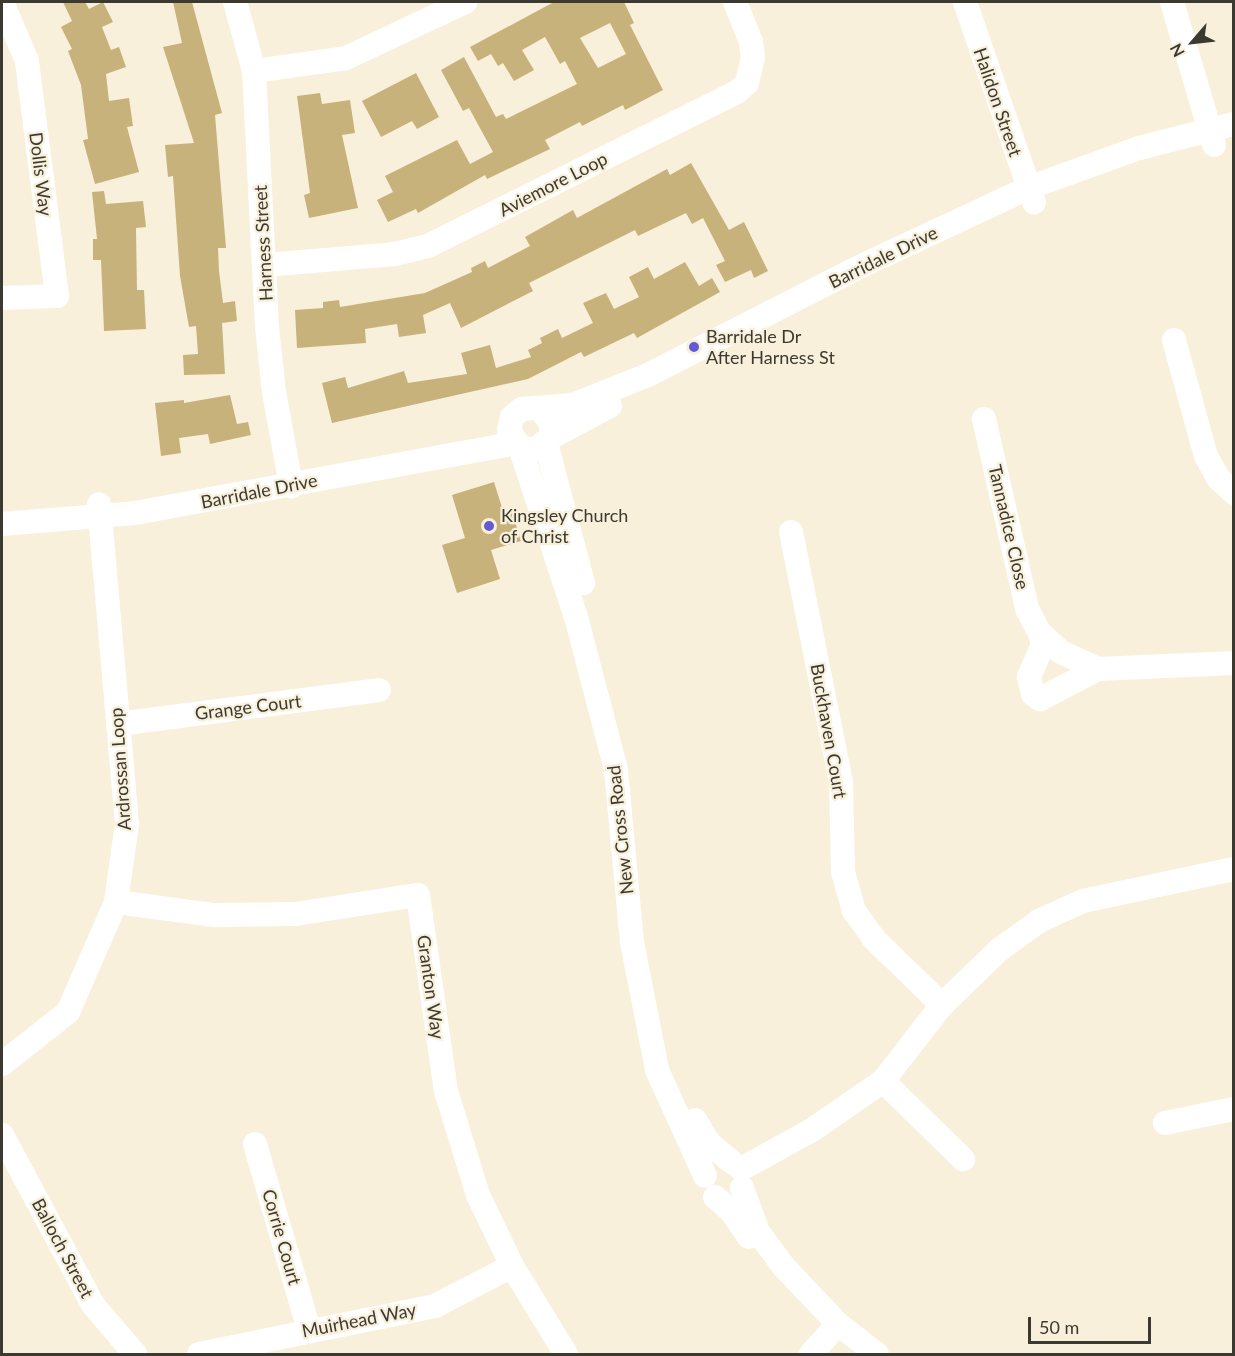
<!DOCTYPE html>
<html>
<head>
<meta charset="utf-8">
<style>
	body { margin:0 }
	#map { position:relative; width:1235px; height:1356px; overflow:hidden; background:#f8f0db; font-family:Lato,sans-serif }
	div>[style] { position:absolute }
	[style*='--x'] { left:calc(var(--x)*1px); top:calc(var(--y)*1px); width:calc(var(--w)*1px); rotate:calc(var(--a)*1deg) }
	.building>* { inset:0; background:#c8b27b }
	.minor>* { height:24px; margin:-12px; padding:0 12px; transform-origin:12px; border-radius:12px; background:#fff }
	.dots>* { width:16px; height:16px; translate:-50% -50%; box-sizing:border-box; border:3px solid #f8f0db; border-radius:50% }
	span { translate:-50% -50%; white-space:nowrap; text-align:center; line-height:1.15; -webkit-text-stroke:4.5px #f8f0db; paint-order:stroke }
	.street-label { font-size:18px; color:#3c3931 }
	.poi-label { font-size:18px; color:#3c3931 }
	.left { translate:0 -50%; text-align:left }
	.frame { position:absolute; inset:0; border:3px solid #3c3931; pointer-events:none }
	.north { position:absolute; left:1163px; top:12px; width:60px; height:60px; -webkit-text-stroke:4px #f8f0db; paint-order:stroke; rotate:242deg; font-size:16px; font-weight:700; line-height:24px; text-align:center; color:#3c3931 }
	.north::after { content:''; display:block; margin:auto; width:21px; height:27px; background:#3c3931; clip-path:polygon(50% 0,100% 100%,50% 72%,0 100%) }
	.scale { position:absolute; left:1028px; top:1317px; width:123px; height:27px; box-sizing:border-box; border:3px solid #3c3931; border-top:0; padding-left:8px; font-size:18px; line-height:21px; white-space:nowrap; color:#3c3931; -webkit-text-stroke:4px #f8f0db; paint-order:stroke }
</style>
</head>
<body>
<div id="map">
	<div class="building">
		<div style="clip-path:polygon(63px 2px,85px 2px,89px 9px,103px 2px,113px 22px,102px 27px,111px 50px,119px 47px,126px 67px,106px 74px,109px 101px,129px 98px,133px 126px,127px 127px,139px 172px,95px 184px,83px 140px,88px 139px,81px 85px,68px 51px,72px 49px,61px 27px,72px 21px)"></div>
		<div style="clip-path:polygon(173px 2px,192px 2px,222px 113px,215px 115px,226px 248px,218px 248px,219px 271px,223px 303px,235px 301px,237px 321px,222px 323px,225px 374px,184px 375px,183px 355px,198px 354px,196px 326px,189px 327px,180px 276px,173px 176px,168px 177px,165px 145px,194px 143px,163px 47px,182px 43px)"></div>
		<div style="clip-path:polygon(evenodd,554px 2px,624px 2px,634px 23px,630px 25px,663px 90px,625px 110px,623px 105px,582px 126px,580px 122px,545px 140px,550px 149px,487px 179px,485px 175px,418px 213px,416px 209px,388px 222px,377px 200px,393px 192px,385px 176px,457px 140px,470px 164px,493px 152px,469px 108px,463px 111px,441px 70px,464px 57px,496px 117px,503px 114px,506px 119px,577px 84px,565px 61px,560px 64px,545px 37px,522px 50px,534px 70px,514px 81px,503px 63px,498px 66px,491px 54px,478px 61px,470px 47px,554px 2px,610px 23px,626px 54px,598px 68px,580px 38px,610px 23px)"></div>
		<div style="clip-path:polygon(416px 73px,439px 117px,417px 129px,412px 121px,381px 137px,362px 101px)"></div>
		<div style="clip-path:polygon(320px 93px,322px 104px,350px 100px,355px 133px,342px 135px,358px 208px,309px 218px,304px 195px,310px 193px,297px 96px)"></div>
		<div style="clip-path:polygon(691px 163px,729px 230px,744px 222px,768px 271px,754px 278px,751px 270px,725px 282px,716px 265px,725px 261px,703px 218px,692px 224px,686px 213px,638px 236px,635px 230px,529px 283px,533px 291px,461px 328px,450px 303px,423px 315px,426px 333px,399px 337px,397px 324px,365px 329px,366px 343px,297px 348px,295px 310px,323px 308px,323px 302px,339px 300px,340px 307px,425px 293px,472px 272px,471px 268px,485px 261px,488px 268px,530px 246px,525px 237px,573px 210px,577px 218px,667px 169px,670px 175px)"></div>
		<div style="clip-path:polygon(104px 191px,106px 204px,143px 201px,146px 227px,136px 228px,137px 290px,144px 290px,146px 329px,104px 331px,101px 260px,93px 260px,93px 239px,97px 239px,92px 192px)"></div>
		<div style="clip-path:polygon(685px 262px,699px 286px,712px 278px,720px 292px,637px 338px,634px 333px,584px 357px,581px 352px,528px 379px,332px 423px,322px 383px,345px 377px,348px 388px,404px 371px,408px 383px,467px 374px,461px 353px,490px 345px,496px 368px,531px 357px,528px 350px,542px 343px,540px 338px,558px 329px,562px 338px,593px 323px,583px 303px,606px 293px,614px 309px,639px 297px,629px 277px,648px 267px,654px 279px)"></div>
		<div style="clip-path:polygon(230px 395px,237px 424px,248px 422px,251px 435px,210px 444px,208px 434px,179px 438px,181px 453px,161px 456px,155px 403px,184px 400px,184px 403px)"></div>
		<div style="clip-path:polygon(494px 482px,504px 514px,512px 512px,521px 541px,491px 550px,500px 579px,457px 593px,442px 545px,465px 538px,452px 495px)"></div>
	</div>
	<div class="minor">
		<div style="--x:235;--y:2;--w:72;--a:74.6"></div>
		<div style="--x:254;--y:71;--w:256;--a:87.1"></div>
		<div style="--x:267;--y:327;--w:65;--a:83.9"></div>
		<div style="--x:274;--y:392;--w:96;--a:79.7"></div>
		<div style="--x:965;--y:2;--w:212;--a:71"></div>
		<div style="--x:1172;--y:2;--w:149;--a:73.6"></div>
		<div style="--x:254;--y:71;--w:93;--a:-8"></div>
		<div style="--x:346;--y:58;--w:132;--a:-25.2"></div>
		<div style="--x:265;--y:265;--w:130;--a:-4.8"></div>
		<div style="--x:395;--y:254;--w:36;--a:-14"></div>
		<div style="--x:430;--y:245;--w:343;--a:-26.5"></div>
		<div style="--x:737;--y:92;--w:13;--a:-42"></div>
		<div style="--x:747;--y:83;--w:26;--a:-77"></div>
		<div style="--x:753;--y:58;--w:16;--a:-97"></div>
		<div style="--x:751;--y:42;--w:43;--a:-111.8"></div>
		<div style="--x:2;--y:298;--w:55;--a:-2.1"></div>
		<div style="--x:57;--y:296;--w:237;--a:-97.3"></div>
		<div style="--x:27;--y:61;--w:64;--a:-113"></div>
		<div style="--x:1174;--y:340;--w:120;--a:74.6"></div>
		<div style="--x:1206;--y:456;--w:25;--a:61"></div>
		<div style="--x:1218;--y:478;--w:22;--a:43"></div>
		<div style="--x:541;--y:410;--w:19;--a:54"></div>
		<div style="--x:552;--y:425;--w:13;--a:99"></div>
		<div style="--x:550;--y:438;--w:20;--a:143"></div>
		<div style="--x:534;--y:450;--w:14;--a:-168"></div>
		<div style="--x:520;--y:447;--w:20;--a:-123"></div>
		<div style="--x:509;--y:430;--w:13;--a:-77"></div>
		<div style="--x:512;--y:417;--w:13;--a:-39"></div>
		<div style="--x:522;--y:409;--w:51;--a:-4.5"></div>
		<div style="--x:573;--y:405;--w:83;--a:-21.9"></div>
		<div style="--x:650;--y:374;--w:230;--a:-27.1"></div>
		<div style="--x:855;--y:269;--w:191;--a:-25.1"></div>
		<div style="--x:1028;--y:188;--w:118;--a:-19.8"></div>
		<div style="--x:1139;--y:148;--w:98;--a:-14.2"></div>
		<div style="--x:984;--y:419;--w:195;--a:77.2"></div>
		<div style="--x:1027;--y:609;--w:27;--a:62"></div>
		<div style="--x:1040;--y:633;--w:28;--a:42"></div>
		<div style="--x:1061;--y:652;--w:41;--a:24.7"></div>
		<div style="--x:1098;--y:669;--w:136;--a:-2.5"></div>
		<div style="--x:550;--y:438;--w:68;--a:-28.1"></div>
		<div style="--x:546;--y:443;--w:145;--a:75.2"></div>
		<div style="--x:520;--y:447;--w:179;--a:71.8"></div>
		<div style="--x:576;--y:617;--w:158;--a:75.3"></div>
		<div style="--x:616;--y:770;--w:173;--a:84.7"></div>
		<div style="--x:632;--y:942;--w:130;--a:78.9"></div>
		<div style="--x:657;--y:1070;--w:116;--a:65.6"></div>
		<div style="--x:2;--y:524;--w:133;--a:-4.7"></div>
		<div style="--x:135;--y:513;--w:386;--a:-10.4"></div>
		<div style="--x:791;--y:532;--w:255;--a:78.7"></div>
		<div style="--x:841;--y:782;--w:90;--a:88.7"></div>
		<div style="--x:843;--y:872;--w:41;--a:74.2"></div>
		<div style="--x:854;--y:911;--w:34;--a:54"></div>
		<div style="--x:874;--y:939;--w:95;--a:44.1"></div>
		<div style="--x:1040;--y:633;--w:12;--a:76"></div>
		<div style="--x:1043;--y:645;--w:35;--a:114"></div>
		<div style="--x:1029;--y:677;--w:17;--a:77"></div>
		<div style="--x:1033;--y:694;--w:9;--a:36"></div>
		<div style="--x:1040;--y:699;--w:65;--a:-27.3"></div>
		<div style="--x:118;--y:724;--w:263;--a:-7.4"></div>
		<div style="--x:116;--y:902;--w:99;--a:7.6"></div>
		<div style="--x:214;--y:915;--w:82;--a:-0.7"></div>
		<div style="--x:296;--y:914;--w:123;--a:-8.9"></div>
		<div style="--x:418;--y:895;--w:198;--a:81.9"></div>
		<div style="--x:446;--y:1091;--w:109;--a:72.9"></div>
		<div style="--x:478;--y:1195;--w:79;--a:64.4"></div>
		<div style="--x:512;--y:1266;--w:103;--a:58.5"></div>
		<div style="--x:2;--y:1064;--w:84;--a:-38.2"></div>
		<div style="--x:68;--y:1012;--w:120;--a:-66.4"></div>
		<div style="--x:116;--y:902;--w:79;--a:-82"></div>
		<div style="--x:127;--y:824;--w:321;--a:-95"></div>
		<div style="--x:883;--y:1081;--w:112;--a:44.3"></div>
		<div style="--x:695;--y:1120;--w:27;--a:59"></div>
		<div style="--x:709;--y:1143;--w:30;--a:40"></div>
		<div style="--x:1165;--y:1123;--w:70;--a:-11.5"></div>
		<div style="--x:2;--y:1135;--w:193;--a:61.8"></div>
		<div style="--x:93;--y:1305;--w:65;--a:49.4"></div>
		<div style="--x:255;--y:1144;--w:194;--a:73.8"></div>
		<div style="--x:741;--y:1169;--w:81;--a:-28.8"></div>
		<div style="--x:812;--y:1130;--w:86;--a:-34.6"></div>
		<div style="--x:883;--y:1081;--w:96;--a:-52.2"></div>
		<div style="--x:942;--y:1005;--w:79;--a:-44"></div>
		<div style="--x:999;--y:950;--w:49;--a:-35.9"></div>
		<div style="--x:1039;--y:921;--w:48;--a:-24.4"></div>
		<div style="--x:1083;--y:901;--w:154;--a:-12"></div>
		<div style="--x:742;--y:1188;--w:47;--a:70"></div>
		<div style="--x:758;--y:1232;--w:44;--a:53.4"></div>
		<div style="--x:784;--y:1267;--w:79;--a:46.5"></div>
		<div style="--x:838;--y:1324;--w:49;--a:37.6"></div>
		<div style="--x:715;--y:1197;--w:23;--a:41"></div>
		<div style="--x:732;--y:1212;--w:30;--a:56"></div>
		<div style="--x:199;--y:1354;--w:241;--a:-11.5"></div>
		<div style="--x:435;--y:1306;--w:87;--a:-27.5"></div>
		<div style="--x:811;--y:1354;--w:40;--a:-48"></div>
	</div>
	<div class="dots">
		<div style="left:694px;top:347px;background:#635bd4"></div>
		<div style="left:489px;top:526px;background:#635bd4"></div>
	</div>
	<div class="street-label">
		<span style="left:998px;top:102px;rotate:71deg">Halidon Street</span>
		<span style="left:41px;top:174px;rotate:83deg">Dollis Way</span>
		<span style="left:553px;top:184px;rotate:-27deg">Aviemore Loop</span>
		<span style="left:263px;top:243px;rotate:-93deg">Harness Street</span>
		<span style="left:883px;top:257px;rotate:-26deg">Barridale Drive</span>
		<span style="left:259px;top:491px;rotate:-11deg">Barridale Drive</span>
		<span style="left:1009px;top:527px;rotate:77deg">Tannadice Close</span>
		<span style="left:248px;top:707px;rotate:-7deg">Grange Court</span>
		<span style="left:829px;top:731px;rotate:80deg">Buckhaven Court</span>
		<span style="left:120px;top:769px;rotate:-94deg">Ardrossan Loop</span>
		<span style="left:620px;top:830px;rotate:-96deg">New Cross Road</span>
		<span style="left:431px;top:987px;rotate:82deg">Granton Way</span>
		<span style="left:282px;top:1237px;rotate:74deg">Corrie Court</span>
		<span style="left:63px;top:1248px;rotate:62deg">Balloch Street</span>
		<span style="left:359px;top:1320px;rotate:-11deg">Muirhead Way</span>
	</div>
	<div class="poi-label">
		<span class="left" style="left:706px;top:347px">Barridale Dr<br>After Harness St</span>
		<span class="left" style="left:501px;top:526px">Kingsley Church<br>of Christ</span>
	</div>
	<div class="frame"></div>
	<div class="north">N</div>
	<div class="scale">50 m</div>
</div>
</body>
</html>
